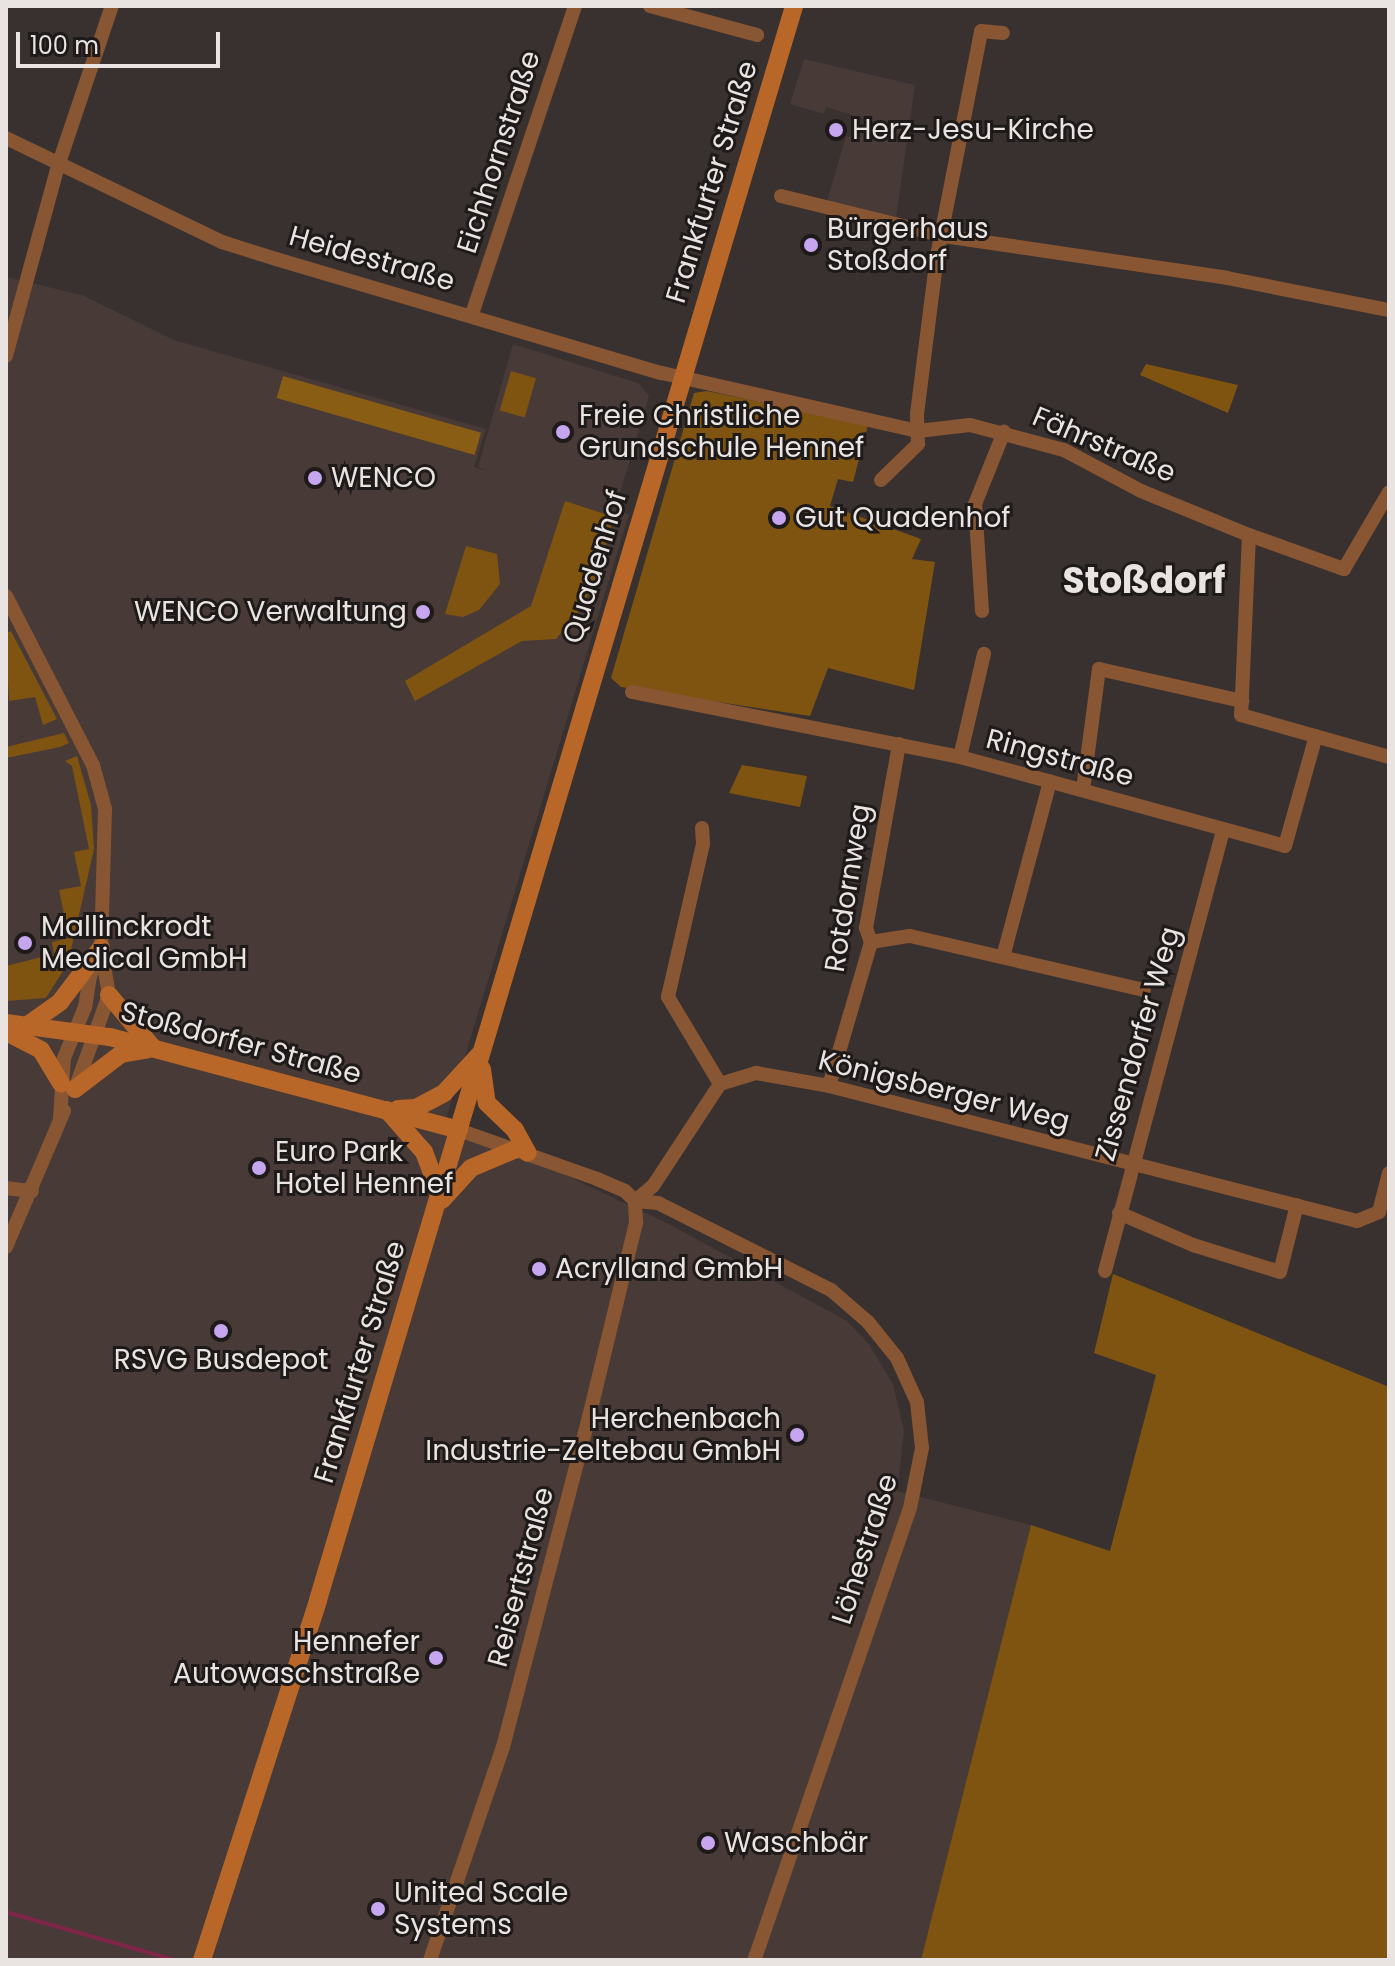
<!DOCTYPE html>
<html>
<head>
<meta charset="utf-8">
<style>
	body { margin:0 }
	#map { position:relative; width:1395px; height:1966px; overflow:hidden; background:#39312f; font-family:Poppins,sans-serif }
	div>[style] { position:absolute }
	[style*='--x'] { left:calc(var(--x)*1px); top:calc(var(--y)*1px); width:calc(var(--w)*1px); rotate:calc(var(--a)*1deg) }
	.built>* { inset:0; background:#483a36 }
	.green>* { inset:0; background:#7f5410; transform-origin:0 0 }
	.forest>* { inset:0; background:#8a5d14; transform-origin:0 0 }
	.stream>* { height:4px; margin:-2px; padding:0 2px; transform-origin:2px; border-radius:2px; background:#7e2549 }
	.street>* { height:14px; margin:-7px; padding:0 7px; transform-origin:7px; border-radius:7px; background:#895633 }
	.secondary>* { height:18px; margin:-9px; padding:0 9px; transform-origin:9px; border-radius:9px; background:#b86729 }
	.dots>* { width:22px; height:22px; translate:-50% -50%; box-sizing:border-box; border:4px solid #1e1a19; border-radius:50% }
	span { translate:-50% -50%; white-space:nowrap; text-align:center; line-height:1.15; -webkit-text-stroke:6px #1e1a19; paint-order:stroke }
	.poi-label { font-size:28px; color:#e9e4e2 }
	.left { translate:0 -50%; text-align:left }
	.right { translate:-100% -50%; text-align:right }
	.street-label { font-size:28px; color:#e9e4e2 }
	.district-label { font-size:36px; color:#e9e4e2; font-weight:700 }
	.frame { position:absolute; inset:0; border:8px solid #e9e4e2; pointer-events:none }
	.scale { position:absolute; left:16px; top:32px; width:204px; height:36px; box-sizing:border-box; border:4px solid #e9e4e2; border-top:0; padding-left:10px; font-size:24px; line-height:28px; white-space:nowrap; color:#e9e4e2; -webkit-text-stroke:6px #1e1a19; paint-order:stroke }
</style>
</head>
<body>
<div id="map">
	<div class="built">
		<div style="clip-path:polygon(804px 59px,915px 85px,896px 218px,827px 201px,846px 136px,859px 139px,864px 119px,826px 107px,824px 114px,790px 104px)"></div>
		<div style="clip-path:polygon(6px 277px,82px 295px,174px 340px,486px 429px,474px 467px,493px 473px,478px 467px,513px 344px,638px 383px,649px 396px,615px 510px,629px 514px,446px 1119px,667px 1223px,847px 1321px,869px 1344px,893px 1384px,904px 1431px,897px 1491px,1031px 1525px,921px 1960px,6px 1960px)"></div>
	</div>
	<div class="green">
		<div style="clip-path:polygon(1146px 364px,1238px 385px,1228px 413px,1140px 375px)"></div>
		<div style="left:511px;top:371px;width:26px;height:41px;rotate:16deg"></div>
		<div style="clip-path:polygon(707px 391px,868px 425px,853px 482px,838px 479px,830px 506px,921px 539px,912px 559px,935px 562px,914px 690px,828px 668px,810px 716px,621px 687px,611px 678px,694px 393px)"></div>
		<div style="clip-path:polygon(565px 501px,614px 517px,594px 585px,578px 612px,556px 639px,522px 641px,415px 701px,405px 681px,531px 606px)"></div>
		<div style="clip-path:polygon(466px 546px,497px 554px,500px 584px,479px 610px,463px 617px,445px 614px)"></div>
		<div style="clip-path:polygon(11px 631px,57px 719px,43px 725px,35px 697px,9px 701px,6px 633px)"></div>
		<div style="clip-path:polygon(64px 733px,69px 743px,60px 747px,6px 758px,6px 747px)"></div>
		<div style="clip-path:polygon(77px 756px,91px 805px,94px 849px,68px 963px,46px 998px,6px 1001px,6px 966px,54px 954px,52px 942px,69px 938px,59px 890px,81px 886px,74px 852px,89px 849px,72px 766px,65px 761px)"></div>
		<div style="clip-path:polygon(742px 765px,807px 776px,800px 807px,729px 793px)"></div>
		<div style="clip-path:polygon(1113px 1274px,1389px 1387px,1389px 1960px,921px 1960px,1031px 1525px,1110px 1551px,1156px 1375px,1094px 1353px)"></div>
	</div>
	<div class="forest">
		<div style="left:283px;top:376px;width:206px;height:23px;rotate:16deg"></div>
	</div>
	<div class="stream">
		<div style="--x:6;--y:1912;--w:176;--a:15.9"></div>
	</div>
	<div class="street">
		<div style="--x:650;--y:6;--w:111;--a:15.2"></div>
		<div style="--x:6;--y:138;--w:240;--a:25.7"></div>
		<div style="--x:222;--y:242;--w:57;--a:17.5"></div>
		<div style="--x:276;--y:259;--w:402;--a:16.5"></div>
		<div style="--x:662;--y:373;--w:262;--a:12.8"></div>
		<div style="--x:918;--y:431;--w:52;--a:-6.6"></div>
		<div style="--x:970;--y:425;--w:97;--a:14.9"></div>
		<div style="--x:1064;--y:450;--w:87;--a:28"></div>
		<div style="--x:1141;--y:491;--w:117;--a:22.2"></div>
		<div style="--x:1249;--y:535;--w:180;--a:92.5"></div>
		<div style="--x:1241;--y:715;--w:154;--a:15.8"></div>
		<div style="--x:781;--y:196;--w:168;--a:13.8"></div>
		<div style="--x:944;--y:236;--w:286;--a:8.4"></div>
		<div style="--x:1227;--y:278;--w:165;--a:11.2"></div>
		<div style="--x:472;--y:314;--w:325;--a:-71.5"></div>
		<div style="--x:6;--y:356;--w:197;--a:-74.7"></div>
		<div style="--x:58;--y:166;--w:169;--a:-71.4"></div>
		<div style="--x:881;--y:480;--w:52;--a:-44.2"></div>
		<div style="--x:918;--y:444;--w:30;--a:-92"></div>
		<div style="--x:917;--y:414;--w:159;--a:-82.8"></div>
		<div style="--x:937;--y:256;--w:229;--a:-78.9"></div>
		<div style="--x:981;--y:31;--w:22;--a:5"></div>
		<div style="--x:1249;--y:535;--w:101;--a:19.7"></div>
		<div style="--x:1344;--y:569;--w:89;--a:-59.7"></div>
		<div style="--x:6;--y:596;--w:190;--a:62.8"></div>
		<div style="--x:93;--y:765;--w:46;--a:74.7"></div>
		<div style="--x:105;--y:809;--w:139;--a:91.6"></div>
		<div style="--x:101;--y:948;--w:30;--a:111"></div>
		<div style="--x:90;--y:976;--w:31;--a:99"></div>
		<div style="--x:85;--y:1007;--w:55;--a:112.4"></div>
		<div style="--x:64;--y:1058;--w:60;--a:93.8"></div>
		<div style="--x:982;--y:611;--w:107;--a:-93.7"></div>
		<div style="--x:975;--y:504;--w:78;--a:-68.1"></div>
		<div style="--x:632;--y:692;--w:334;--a:11.2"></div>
		<div style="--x:960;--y:757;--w:337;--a:15.3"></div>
		<div style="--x:1285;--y:846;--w:114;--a:-74.3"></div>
		<div style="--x:960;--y:757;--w:106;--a:-76.9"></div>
		<div style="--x:1083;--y:790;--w:122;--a:-82.5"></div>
		<div style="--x:1099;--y:669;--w:147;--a:12.6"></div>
		<div style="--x:702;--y:828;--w:16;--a:86"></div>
		<div style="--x:703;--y:844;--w:157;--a:102.9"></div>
		<div style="--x:668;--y:997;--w:101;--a:59.1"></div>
		<div style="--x:871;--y:942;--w:39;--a:-9"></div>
		<div style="--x:910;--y:936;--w:240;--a:13"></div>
		<div style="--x:1003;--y:957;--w:182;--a:-75"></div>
		<div style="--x:829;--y:1086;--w:150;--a:-73.7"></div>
		<div style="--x:871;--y:942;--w:15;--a:-110"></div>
		<div style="--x:866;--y:928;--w:187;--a:-79.8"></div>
		<div style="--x:75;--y:1089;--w:100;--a:-70.1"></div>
		<div style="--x:109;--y:995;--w:48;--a:-99.7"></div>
		<div style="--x:459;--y:1130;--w:146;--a:19.5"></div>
		<div style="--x:597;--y:1179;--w:30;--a:23"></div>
		<div style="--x:625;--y:1191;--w:14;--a:45"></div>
		<div style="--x:635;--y:1201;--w:23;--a:5"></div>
		<div style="--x:658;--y:1203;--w:194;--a:26.7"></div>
		<div style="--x:831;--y:1290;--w:49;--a:40.9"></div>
		<div style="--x:868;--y:1322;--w:46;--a:51.1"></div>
		<div style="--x:897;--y:1358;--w:48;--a:65.6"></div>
		<div style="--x:917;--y:1402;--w:46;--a:83.8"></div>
		<div style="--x:922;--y:1448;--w:61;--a:101.3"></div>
		<div style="--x:910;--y:1508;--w:478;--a:109"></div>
		<div style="--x:6;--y:1188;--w:26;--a:7"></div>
		<div style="--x:1119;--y:1213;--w:81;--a:23.4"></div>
		<div style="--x:1193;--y:1245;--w:91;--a:17.2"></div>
		<div style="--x:1280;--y:1272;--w:69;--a:-75.8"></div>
		<div style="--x:6;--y:1247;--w:148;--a:-66.9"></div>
		<div style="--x:1105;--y:1271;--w:455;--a:-75"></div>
		<div style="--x:430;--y:1960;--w:225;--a:-71.1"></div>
		<div style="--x:503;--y:1747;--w:341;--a:-75.4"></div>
		<div style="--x:589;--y:1417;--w:201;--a:-76.4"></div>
		<div style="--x:636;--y:1222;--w:21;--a:-93"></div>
		<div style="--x:635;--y:1201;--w:23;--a:-40"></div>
		<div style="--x:653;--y:1186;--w:122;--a:-56.7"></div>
		<div style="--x:720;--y:1084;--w:38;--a:-17"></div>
		<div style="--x:756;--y:1073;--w:74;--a:10.1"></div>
		<div style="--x:829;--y:1086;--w:545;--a:14.34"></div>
		<div style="--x:1357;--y:1221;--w:24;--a:-22"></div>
		<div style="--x:1379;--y:1212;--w:40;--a:-75.6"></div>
	</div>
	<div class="secondary">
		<div style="--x:109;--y:995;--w:69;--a:50.3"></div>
		<div style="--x:6;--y:1023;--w:105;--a:7.7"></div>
		<div style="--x:110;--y:1037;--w:361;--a:14.9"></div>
		<div style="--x:29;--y:1024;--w:38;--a:-35"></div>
		<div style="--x:60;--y:1002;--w:68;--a:-52.8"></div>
		<div style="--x:6;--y:1032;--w:39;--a:27"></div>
		<div style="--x:41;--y:1050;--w:39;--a:59"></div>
		<div style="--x:482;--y:1069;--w:34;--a:82"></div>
		<div style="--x:487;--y:1103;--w:39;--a:44"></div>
		<div style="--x:515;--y:1130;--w:26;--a:61"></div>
		<div style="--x:75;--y:1089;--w:58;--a:-37.3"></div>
		<div style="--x:121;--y:1054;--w:27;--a:-10"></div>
		<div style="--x:398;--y:1109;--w:18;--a:-3"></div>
		<div style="--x:416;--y:1108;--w:32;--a:-28"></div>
		<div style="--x:444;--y:1093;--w:52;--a:-47.4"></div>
		<div style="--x:387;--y:1110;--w:56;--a:48.6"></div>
		<div style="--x:424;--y:1152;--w:45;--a:69.1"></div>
		<div style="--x:442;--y:1200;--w:43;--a:-47.8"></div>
		<div style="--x:471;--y:1168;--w:49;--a:-22.9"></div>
		<div style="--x:202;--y:1960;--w:378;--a:-72.1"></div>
		<div style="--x:318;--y:1600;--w:1664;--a:-73.37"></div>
	</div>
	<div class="dots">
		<div style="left:836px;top:130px;background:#c7a6f0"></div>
		<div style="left:811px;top:245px;background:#c7a6f0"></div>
		<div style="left:563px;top:432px;background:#c7a6f0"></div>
		<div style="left:315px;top:478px;background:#c7a6f0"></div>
		<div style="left:779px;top:518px;background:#c7a6f0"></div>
		<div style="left:423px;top:612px;background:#c7a6f0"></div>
		<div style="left:25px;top:943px;background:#c7a6f0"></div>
		<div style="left:259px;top:1168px;background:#c7a6f0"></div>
		<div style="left:539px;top:1269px;background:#c7a6f0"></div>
		<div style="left:221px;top:1331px;background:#c7a6f0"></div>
		<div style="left:797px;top:1435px;background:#c7a6f0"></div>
		<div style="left:436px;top:1658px;background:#c7a6f0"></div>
		<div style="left:708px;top:1843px;background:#c7a6f0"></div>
		<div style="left:378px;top:1909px;background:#c7a6f0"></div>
	</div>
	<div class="poi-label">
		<span class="left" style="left:852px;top:130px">Herz-Jesu-Kirche</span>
		<span class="left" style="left:827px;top:245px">Bürgerhaus<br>Stoßdorf</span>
		<span class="left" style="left:579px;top:432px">Freie Christliche<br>Grundschule Hennef</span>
		<span class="left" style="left:331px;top:478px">WENCO</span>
		<span class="left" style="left:795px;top:518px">Gut Quadenhof</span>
		<span class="right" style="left:407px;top:612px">WENCO Verwaltung</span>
		<span class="left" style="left:41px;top:943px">Mallinckrodt<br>Medical GmbH</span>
		<span class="left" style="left:275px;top:1168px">Euro Park<br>Hotel Hennef</span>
		<span class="left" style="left:555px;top:1269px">Acrylland GmbH</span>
		<span style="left:221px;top:1360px">RSVG Busdepot</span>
		<span class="right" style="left:781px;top:1435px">Herchenbach<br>Industrie-Zeltebau GmbH</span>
		<span class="right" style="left:420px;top:1658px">Hennefer<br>Autowaschstraße</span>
		<span class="left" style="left:724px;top:1843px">Waschbär</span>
		<span class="left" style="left:394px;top:1909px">United Scale<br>Systems</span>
	</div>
	<div class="street-label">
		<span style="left:499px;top:152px;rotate:-72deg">Eichhornstraße</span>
		<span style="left:712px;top:182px;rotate:-73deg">Frankfurter Straße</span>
		<span style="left:372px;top:259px;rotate:16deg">Heidestraße</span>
		<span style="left:1104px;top:445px;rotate:23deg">Fährstraße</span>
		<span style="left:595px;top:567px;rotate:-73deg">Quadenhof</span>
		<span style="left:1060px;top:758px;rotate:15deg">Ringstraße</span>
		<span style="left:848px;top:888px;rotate:-81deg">Rotdornweg</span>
		<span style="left:241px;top:1043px;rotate:15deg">Stoßdorfer Straße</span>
		<span style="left:1138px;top:1044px;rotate:-74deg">Zissendorfer Weg</span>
		<span style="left:944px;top:1091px;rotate:14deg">Königsberger Weg</span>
		<span style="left:360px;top:1362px;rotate:-73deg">Frankfurter Straße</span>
		<span style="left:865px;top:1549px;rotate:-72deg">Löhestraße</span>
		<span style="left:521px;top:1577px;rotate:-75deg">Reisertstraße</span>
	</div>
	<div class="district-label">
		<span style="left:1144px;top:581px">Stoßdorf</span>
	</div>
	<div class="frame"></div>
	<div class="scale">100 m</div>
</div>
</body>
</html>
